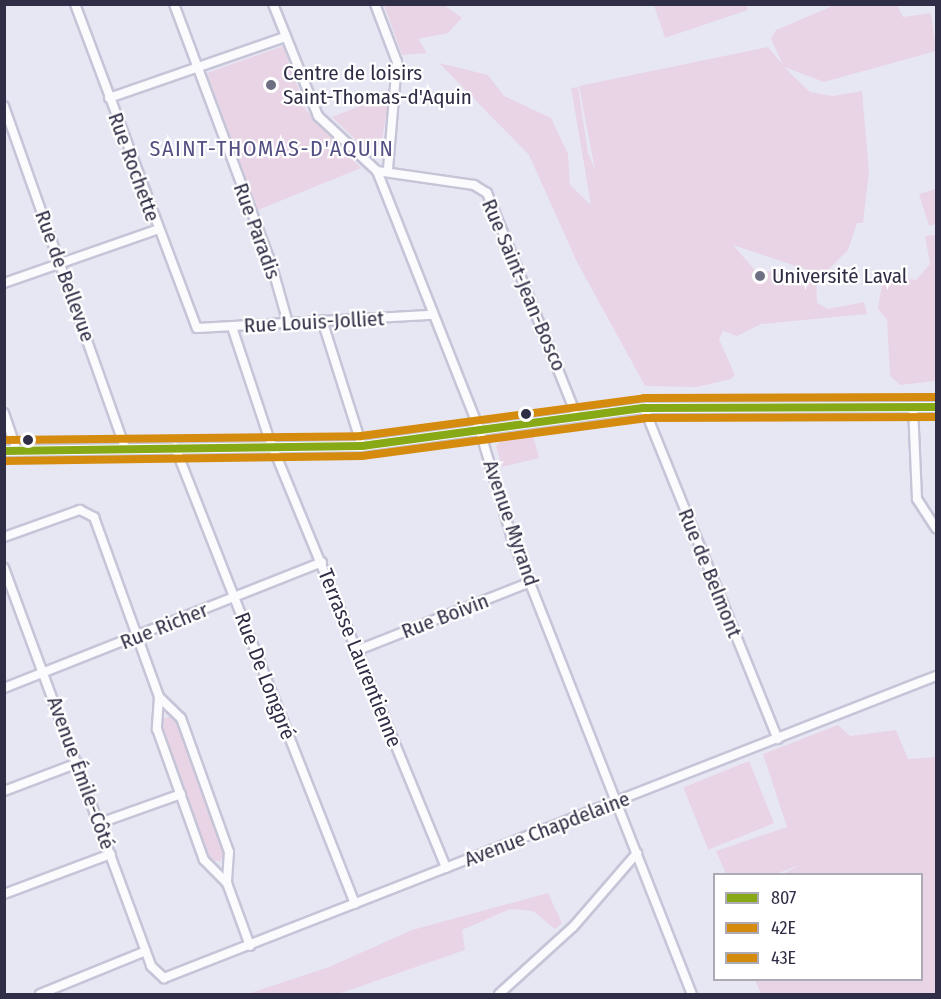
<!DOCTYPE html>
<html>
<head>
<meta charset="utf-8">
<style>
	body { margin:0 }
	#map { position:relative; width:941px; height:999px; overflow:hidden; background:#e7e7f4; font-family:"Fira Sans Condensed",sans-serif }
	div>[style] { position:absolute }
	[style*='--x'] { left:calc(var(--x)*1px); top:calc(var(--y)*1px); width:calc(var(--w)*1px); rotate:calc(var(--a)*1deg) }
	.green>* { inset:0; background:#e9d4e5; transform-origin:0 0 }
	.roads { filter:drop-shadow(2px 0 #c6c5d8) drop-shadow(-2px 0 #c6c5d8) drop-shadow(0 2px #c6c5d8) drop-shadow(0 -2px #c6c5d8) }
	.minor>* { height:8px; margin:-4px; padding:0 4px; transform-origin:4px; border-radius:4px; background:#fbfbfd }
	.major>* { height:10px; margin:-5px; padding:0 5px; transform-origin:5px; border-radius:5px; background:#fbfbfd }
	.bus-1>* { height:8px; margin:-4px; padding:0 4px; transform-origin:4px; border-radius:4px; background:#87a916 }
	.bus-2>* { height:8px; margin:-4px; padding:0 4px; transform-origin:4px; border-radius:4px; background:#d58c0e }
	.bus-3>* { height:8px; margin:-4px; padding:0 4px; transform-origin:4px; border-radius:4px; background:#d58c0e }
	.dots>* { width:16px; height:16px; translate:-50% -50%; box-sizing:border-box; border:3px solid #fff; border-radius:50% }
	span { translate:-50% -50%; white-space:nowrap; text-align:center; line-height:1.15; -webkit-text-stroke:4.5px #fff; paint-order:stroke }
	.poi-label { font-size:21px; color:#2f2e46 }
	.left { translate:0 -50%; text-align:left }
	.street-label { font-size:21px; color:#2f2e46 }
	.neighbourhood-label { font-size:22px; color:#545084; letter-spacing:1.5px }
	.frame { position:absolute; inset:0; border:6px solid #2f2e46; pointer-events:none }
	.legend { position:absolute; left:713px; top:873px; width:210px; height:108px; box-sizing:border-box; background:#fff; border:2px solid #acabb5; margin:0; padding:8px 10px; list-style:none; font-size:18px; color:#2f2e46 }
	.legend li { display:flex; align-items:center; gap:12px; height:30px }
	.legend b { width:30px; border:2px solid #acabb5 }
</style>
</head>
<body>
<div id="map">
	<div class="green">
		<div style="clip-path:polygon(384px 5px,444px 5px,462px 18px,448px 33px,418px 39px,427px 53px,402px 55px)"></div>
		<div style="clip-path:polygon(654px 5px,746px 5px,748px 10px,665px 38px)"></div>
		<div style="clip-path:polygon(835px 5px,897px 5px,903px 17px,931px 13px,936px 51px,824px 82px,784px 67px,810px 92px,833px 96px,862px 91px,869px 171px,863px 223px,857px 223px,848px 250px,823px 275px,733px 245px,754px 269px,816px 278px,817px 303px,828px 309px,864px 302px,867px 314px,761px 324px,737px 336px,723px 331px,719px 339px,735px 375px,731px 379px,697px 387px,645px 386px,577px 262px,529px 155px,439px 63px,488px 75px,504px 96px,551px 118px,568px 154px,570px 185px,591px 205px,571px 88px,578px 87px,588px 153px,595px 170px,579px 86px,768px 47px,783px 65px,771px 39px,776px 30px)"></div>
		<div style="clip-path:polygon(283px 46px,306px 110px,361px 168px,258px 210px,207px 73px)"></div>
		<div style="clip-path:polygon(390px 94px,381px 145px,374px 148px,365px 149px,332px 117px)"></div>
		<div style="clip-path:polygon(936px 189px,936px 224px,929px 226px,919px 194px)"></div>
		<div style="clip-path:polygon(936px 235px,936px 381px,900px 385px,890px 376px,887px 320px,878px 309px,882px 284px,889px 276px,916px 280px,930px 264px,925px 236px)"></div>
		<div style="clip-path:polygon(533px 436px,539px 458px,502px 467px,496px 446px,502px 440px)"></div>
		<div style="clip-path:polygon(171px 716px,177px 721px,224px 852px,220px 862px,210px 859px,162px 728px,163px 719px)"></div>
		<div style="clip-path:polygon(838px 725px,850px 736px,896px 730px,908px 759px,936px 757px,936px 994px,761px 994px,755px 980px,922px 980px,922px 874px,783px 874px,800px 865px,776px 874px,726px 874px,716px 851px,787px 827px,763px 754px)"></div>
		<div style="left:749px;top:761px;width:67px;height:71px;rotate:68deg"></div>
		<div style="clip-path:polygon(548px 893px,562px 923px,555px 929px,533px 911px,510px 909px,462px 930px,465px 950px,341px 993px,247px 994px,329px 967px,412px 930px)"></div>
	</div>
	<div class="roads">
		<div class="minor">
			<div style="--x:75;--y:4;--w:346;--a:69.4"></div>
			<div style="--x:197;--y:328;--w:236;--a:-3.2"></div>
			<div style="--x:174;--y:4;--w:277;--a:69.5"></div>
			<div style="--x:271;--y:263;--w:62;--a:74.2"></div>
			<div style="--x:273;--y:4;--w:121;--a:68.1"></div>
			<div style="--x:318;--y:116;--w:81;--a:43"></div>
			<div style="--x:377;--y:171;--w:280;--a:68.4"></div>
			<div style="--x:480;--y:431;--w:109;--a:73.4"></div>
			<div style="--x:511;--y:535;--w:493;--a:68.5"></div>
			<div style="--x:375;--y:4;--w:62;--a:69.2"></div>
			<div style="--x:397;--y:62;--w:108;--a:94.8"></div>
			<div style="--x:109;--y:98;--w:186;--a:-19.1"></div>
			<div style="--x:4;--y:106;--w:362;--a:70.5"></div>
			<div style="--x:377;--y:171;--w:98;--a:8.2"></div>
			<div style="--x:474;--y:185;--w:15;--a:32"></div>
			<div style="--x:487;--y:193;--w:241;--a:68.1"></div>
			<div style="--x:4;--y:283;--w:161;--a:-19.2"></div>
			<div style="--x:322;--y:320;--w:132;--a:72.4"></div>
			<div style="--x:232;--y:327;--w:117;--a:71.6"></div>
			<div style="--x:269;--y:438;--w:465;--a:67.6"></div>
			<div style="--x:913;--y:407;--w:92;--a:87.5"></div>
			<div style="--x:917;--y:499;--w:35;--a:57"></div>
			<div style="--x:644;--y:408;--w:357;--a:68"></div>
			<div style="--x:4;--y:413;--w:40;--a:71.1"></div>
			<div style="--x:175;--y:447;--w:491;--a:68.5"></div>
			<div style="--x:4;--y:537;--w:81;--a:-19.6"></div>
			<div style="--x:80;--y:510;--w:16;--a:27"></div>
			<div style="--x:94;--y:517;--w:191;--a:70.1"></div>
			<div style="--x:159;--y:697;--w:32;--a:94"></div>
			<div style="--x:157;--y:729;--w:139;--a:70.3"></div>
			<div style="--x:204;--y:860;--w:33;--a:45"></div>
			<div style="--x:4;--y:568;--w:424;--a:69.7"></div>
			<div style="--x:151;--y:966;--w:18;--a:43"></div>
			<div style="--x:164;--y:978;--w:829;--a:-21.37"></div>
			<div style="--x:358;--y:650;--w:186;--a:-21.5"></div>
			<div style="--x:4;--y:688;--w:342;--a:-21.6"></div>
			<div style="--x:159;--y:697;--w:30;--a:44"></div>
			<div style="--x:181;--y:718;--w:142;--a:70.3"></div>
			<div style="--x:229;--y:852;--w:31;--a:94"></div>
			<div style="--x:227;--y:883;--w:67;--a:69.9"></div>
			<div style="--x:4;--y:791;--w:79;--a:-20.7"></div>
			<div style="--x:100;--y:823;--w:86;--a:-19.7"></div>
			<div style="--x:4;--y:894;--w:114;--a:-20.5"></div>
			<div style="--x:40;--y:994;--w:114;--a:-22.1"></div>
			<div style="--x:499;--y:994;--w:100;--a:-42.2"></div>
			<div style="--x:573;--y:927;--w:98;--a:-49.1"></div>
		</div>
		<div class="major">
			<div style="--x:4;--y:451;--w:358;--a:-0.8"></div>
			<div style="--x:362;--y:446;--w:285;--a:-7.7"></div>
			<div style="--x:644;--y:408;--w:292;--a:-0.2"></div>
		</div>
	</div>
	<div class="bus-1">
		<div style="--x:4;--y:451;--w:358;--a:-0.8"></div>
		<div style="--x:362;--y:446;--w:285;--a:-7.7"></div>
		<div style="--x:644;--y:408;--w:292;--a:-0.2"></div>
	</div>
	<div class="bus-2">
		<div style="--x:4;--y:461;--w:358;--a:-0.8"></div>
		<div style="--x:362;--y:456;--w:286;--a:-7.6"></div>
		<div style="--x:645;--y:418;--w:291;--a:-0.2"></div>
	</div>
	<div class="bus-3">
		<div style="--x:4;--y:440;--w:357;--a:-0.6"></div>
		<div style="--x:361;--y:436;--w:286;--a:-7.6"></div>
		<div style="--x:644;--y:398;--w:292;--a:-0.2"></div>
	</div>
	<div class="dots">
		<div style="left:271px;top:85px;background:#6f6f83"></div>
		<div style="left:760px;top:276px;background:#6f6f83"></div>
		<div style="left:526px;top:414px;background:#2f2e46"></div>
		<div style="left:28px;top:440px;background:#2f2e46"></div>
	</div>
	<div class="poi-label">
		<span class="left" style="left:283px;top:85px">Centre de loisirs<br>Saint-Thomas-d'Aquin</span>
		<span class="left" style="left:772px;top:276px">Université Laval</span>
	</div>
	<div class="street-label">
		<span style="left:134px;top:167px;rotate:70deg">Rue Rochette</span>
		<span style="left:257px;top:231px;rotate:70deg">Rue Paradis</span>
		<span style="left:65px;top:276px;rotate:70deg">Rue de Bellevue</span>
		<span style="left:524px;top:285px;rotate:67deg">Rue Saint-Jean-Bosco</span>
		<span style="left:314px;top:322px;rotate:-3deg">Rue Louis-Jolliet</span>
		<span style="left:511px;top:523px;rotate:71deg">Avenue Myrand</span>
		<span style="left:710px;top:573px;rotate:68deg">Rue de Belmont</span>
		<span style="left:445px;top:616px;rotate:-21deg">Rue Boivin</span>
		<span style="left:164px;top:626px;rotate:-22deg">Rue Richer</span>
		<span style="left:360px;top:658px;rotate:68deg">Terrasse Laurentienne</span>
		<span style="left:265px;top:676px;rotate:69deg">Rue De Longpré</span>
		<span style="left:81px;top:773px;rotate:70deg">Avenue Émile-Côté</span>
		<span style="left:547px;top:829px;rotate:-21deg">Avenue Chapdelaine</span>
	</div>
	<div class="neighbourhood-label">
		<span style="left:272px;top:149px">SAINT-THOMAS-D'AQUIN</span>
	</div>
	<div class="frame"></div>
	<ul class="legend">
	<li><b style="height:8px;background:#87a916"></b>807</li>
	<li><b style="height:8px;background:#d58c0e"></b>42E</li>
	<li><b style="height:8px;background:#d58c0e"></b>43E</li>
	</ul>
</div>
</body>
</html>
